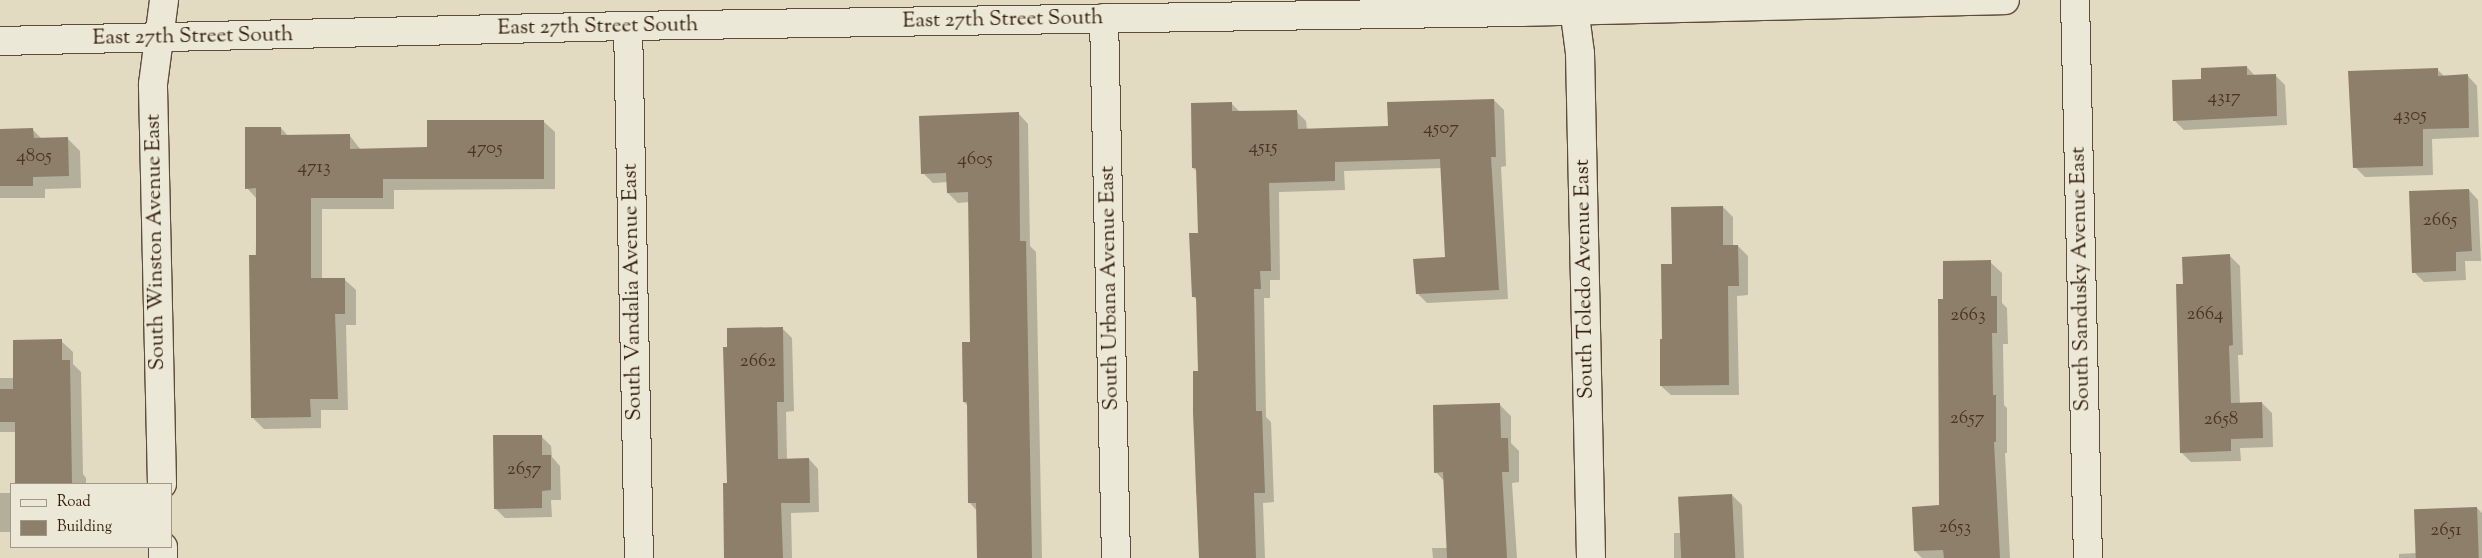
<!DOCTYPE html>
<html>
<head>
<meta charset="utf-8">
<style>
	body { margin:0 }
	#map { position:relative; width:2482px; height:558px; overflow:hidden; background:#e2dbc1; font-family:"Sorts Mill Goudy",serif }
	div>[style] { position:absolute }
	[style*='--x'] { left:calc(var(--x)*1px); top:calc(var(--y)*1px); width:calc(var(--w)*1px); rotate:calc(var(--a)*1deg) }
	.shadow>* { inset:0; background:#0003; transform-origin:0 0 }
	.building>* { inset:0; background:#8e7f6a; transform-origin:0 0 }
	.roads { filter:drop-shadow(1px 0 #5e4c39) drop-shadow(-1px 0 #5e4c39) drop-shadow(0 1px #5e4c39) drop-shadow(0 -1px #5e4c39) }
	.minor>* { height:28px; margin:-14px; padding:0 14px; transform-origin:14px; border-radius:14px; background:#ece8d7 }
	span { translate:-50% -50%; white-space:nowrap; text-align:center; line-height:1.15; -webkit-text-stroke:4px #ece8d7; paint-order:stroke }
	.number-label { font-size:19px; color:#493524 }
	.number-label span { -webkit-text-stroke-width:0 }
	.street-label { font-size:21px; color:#321c0c }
	.legend { position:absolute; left:10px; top:483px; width:162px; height:65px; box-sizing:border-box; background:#ece8d7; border:1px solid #a29686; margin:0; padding:6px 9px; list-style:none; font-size:15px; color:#321c0c }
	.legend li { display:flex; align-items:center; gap:10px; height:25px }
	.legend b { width:25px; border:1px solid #a29686 }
</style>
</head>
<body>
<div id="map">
	<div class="shadow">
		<div style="clip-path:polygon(2247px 67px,2255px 76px,2275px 75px,2285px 85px,2287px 125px,2184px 130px,2174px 120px,2202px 80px)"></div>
		<div style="clip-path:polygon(2438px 70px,2445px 77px,2468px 76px,2477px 86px,2479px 137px,2432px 139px,2433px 175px,2365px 177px,2355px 167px)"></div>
		<div style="clip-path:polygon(1494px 100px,1504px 110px,1506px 166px,1501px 167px,1508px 299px,1427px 303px,1417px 293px,1446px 259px,1442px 168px,1344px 171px,1345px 190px,1279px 192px,1280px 280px,1270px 280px,1270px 298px,1264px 298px,1266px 417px,1271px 422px,1274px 502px,1263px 503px,1265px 558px,1200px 558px,1199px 497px,1196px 494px,1194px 373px,1199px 372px,1198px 301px,1193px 296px,1199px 234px,1198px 172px,1193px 168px,1231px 103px,1240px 112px,1296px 111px,1306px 121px,1307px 130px,1389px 127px)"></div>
		<div style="clip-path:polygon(1019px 114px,1028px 124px,1030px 246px,1036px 252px,1042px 558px,979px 558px,977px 511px,969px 502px,968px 406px,964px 402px,971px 343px,970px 202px,958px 203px,948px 193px,948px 182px,933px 183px,923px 173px)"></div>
		<div style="clip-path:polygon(543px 121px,555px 132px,555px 189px,394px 190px,394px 209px,322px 209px,322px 279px,344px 279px,356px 290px,356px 325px,346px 325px,348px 410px,321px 410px,321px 428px,264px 429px,252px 417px,257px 199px,247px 188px,281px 128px,288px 136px,350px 136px,361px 150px,428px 149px)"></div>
		<div style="clip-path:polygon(0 130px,33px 130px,42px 139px,68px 139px,80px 151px,81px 188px,45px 189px,45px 198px,0 198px)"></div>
		<div style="clip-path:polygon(2469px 190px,2478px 200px,2481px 261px,2465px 261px,2466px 280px,2424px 282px,2414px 272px)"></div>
		<div style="clip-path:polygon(1723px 207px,1733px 217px,1733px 246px,1738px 246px,1748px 256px,1748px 295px,1737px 296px,1739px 395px,1671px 395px,1661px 386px,1663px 340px,1673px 265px)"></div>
		<div style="clip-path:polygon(2230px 256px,2240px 266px,2243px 355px,2238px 355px,2240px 404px,2262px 403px,2272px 413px,2273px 447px,2240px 448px,2241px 461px,2191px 462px,2181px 452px,2184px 285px)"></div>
		<div style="clip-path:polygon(1990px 262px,2002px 273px,2002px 303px,2007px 308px,2008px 344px,2003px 344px,2004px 405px,2007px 408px,2007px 453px,2005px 453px,2010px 558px,1922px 558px,1915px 551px,1940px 506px,1945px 300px)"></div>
		<div style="clip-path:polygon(782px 328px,792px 338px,794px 411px,786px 412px,787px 460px,809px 459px,818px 469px,819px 512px,791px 513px,792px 558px,726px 558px,729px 484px)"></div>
		<div style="clip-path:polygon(61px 341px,73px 352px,73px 364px,81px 372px,83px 474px,86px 478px,86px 484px,16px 484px,16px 432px,0 432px,0 378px,14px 378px)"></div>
		<div style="clip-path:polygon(1500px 405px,1511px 416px,1511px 443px,1519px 451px,1519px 482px,1512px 483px,1517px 558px,1433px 558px,1432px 548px,1448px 548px,1444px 481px,1436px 472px)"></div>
		<div style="clip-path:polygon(541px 436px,551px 446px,552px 457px,560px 466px,561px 500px,551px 500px,552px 517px,505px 518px,495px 508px)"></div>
		<div style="left:0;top:493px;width:11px;height:39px"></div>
		<div style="clip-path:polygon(1732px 495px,1742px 505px,1744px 558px,1674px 558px,1674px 533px,1680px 533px)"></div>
		<div style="clip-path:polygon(2477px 508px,2482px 513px,2482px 558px,2399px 558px,2399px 554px,2417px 553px)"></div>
	</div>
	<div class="building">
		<div style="clip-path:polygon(2247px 66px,2247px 75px,2276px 74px,2277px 116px,2173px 121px,2172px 80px,2201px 79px,2201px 68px)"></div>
		<div style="clip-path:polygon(2438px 68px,2438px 76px,2468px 74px,2469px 128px,2423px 129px,2423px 166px,2353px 168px,2348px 71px)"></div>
		<div style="clip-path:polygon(1494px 99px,1496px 157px,1491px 157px,1499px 290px,1416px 294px,1413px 259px,1445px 257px,1440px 159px,1335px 162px,1335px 181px,1269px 183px,1271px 271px,1260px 271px,1261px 289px,1254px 289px,1256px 411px,1262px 411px,1265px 493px,1254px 493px,1256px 558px,1199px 558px,1193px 413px,1193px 371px,1198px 371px,1196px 297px,1192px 297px,1189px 233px,1198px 233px,1196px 168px,1192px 168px,1191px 103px,1232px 102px,1232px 111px,1297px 110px,1298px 129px,1388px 126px,1387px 102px)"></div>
		<div style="clip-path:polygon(1019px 112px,1020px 241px,1026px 241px,1032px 558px,977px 558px,976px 503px,968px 503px,967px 402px,963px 402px,962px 342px,970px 342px,968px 192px,947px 193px,946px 173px,921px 174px,919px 116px)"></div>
		<div style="clip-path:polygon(427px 120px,544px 120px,544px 179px,383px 179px,383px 198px,311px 198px,311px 278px,345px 278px,345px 314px,335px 314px,338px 399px,310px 399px,311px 417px,251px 418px,249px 255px,256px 255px,256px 188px,245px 189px,245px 127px,281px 127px,281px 135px,350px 134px,350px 149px,427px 147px)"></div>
		<div style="clip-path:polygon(33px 128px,34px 138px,68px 137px,69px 176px,33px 177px,33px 186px,0 186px,0 129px)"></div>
		<div style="clip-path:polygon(2469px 189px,2472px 251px,2456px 252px,2456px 271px,2412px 273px,2409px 191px)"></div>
		<div style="clip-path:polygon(1723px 206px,1723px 245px,1738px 245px,1739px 286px,1728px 286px,1729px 385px,1660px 386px,1660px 339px,1662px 339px,1661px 264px,1672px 264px,1671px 207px)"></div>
		<div style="clip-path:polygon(2230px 254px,2233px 345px,2229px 346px,2231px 403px,2262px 402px,2263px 438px,2231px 439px,2231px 451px,2180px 453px,2176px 284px,2183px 284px,2182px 257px)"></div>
		<div style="clip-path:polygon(1991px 260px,1991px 296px,1997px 296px,1997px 333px,1992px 333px,1993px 395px,1996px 395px,1996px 442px,1994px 442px,2000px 558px,1944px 558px,1943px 550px,1914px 551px,1912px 507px,1939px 505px,1938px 299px,1943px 299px,1943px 261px)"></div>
		<div style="clip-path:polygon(783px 327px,784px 402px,777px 402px,778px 459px,809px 458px,810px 503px,781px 503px,783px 558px,724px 558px,723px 483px,727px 483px,723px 347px,727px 347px,727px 328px)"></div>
		<div style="clip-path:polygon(62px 339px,62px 360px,70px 360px,72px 484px,15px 484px,15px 422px,0 422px,0 389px,13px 389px,13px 340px)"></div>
		<div style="clip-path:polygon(1500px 403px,1501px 438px,1508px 438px,1509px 472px,1502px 472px,1507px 558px,1447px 558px,1443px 472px,1434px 473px,1433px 405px)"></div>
		<div style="clip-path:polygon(493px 435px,542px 435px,542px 455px,551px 455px,551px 490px,542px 491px,542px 508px,494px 509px)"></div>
		<div style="left:1732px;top:494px;width:64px;height:54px;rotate:87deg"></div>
		<div style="left:2477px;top:507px;width:51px;height:63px;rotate:88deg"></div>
	</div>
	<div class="roads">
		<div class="minor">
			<div style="--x:1573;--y:0;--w:53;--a:82.5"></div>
			<div style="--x:1580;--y:53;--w:505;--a:88.75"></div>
			<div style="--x:2075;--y:0;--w:558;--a:88.67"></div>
			<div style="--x:1104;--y:18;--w:540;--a:88.73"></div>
			<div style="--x:628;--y:26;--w:532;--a:88.82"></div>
			<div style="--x:0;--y:41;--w:628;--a:-1.37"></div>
			<div style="--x:628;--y:26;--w:894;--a:-0.9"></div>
			<div style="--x:1522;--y:12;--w:483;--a:-1.4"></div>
			<div style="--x:162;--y:484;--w:400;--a:-91.3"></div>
			<div style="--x:153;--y:84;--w:85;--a:-82.5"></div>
			<div style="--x:163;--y:547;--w:11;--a:90"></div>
		</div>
	</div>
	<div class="number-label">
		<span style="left:2224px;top:98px">4317</span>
		<span style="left:2410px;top:116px">4305</span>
		<span style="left:1441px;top:129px">4507</span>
		<span style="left:1263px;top:148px">4515</span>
		<span style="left:485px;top:149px">4705</span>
		<span style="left:34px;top:157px">4805</span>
		<span style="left:975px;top:160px">4605</span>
		<span style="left:314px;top:168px">4713</span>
		<span style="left:2440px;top:221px">2665</span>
		<span style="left:2205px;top:315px">2664</span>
		<span style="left:1968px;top:316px">2663</span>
		<span style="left:758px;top:362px">2662</span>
		<span style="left:1967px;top:419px">2657</span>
		<span style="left:2221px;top:420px">2658</span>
		<span style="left:524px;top:470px">2657</span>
		<span style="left:1955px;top:528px">2653</span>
		<span style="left:2446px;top:531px">2651</span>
	</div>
	<div class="street-label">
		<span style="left:1003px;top:20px;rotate:-1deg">East 27th Street South</span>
		<span style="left:598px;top:27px;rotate:-1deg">East 27th Street South</span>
		<span style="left:193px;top:37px;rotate:-1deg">East 27th Street South</span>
		<span style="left:156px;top:242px;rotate:-91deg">South Winston Avenue East</span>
		<span style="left:1585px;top:279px;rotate:-91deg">South Toledo Avenue East</span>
		<span style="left:2081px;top:279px;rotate:-91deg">South Sandusky Avenue East</span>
		<span style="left:1110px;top:288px;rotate:-91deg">South Urbana Avenue East</span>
		<span style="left:633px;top:292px;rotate:-91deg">South Vandalia Avenue East</span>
	</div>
	<ul class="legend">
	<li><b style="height:6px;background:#ece8d7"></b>Road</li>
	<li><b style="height:14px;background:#8e7f6a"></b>Building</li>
	</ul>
</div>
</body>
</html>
